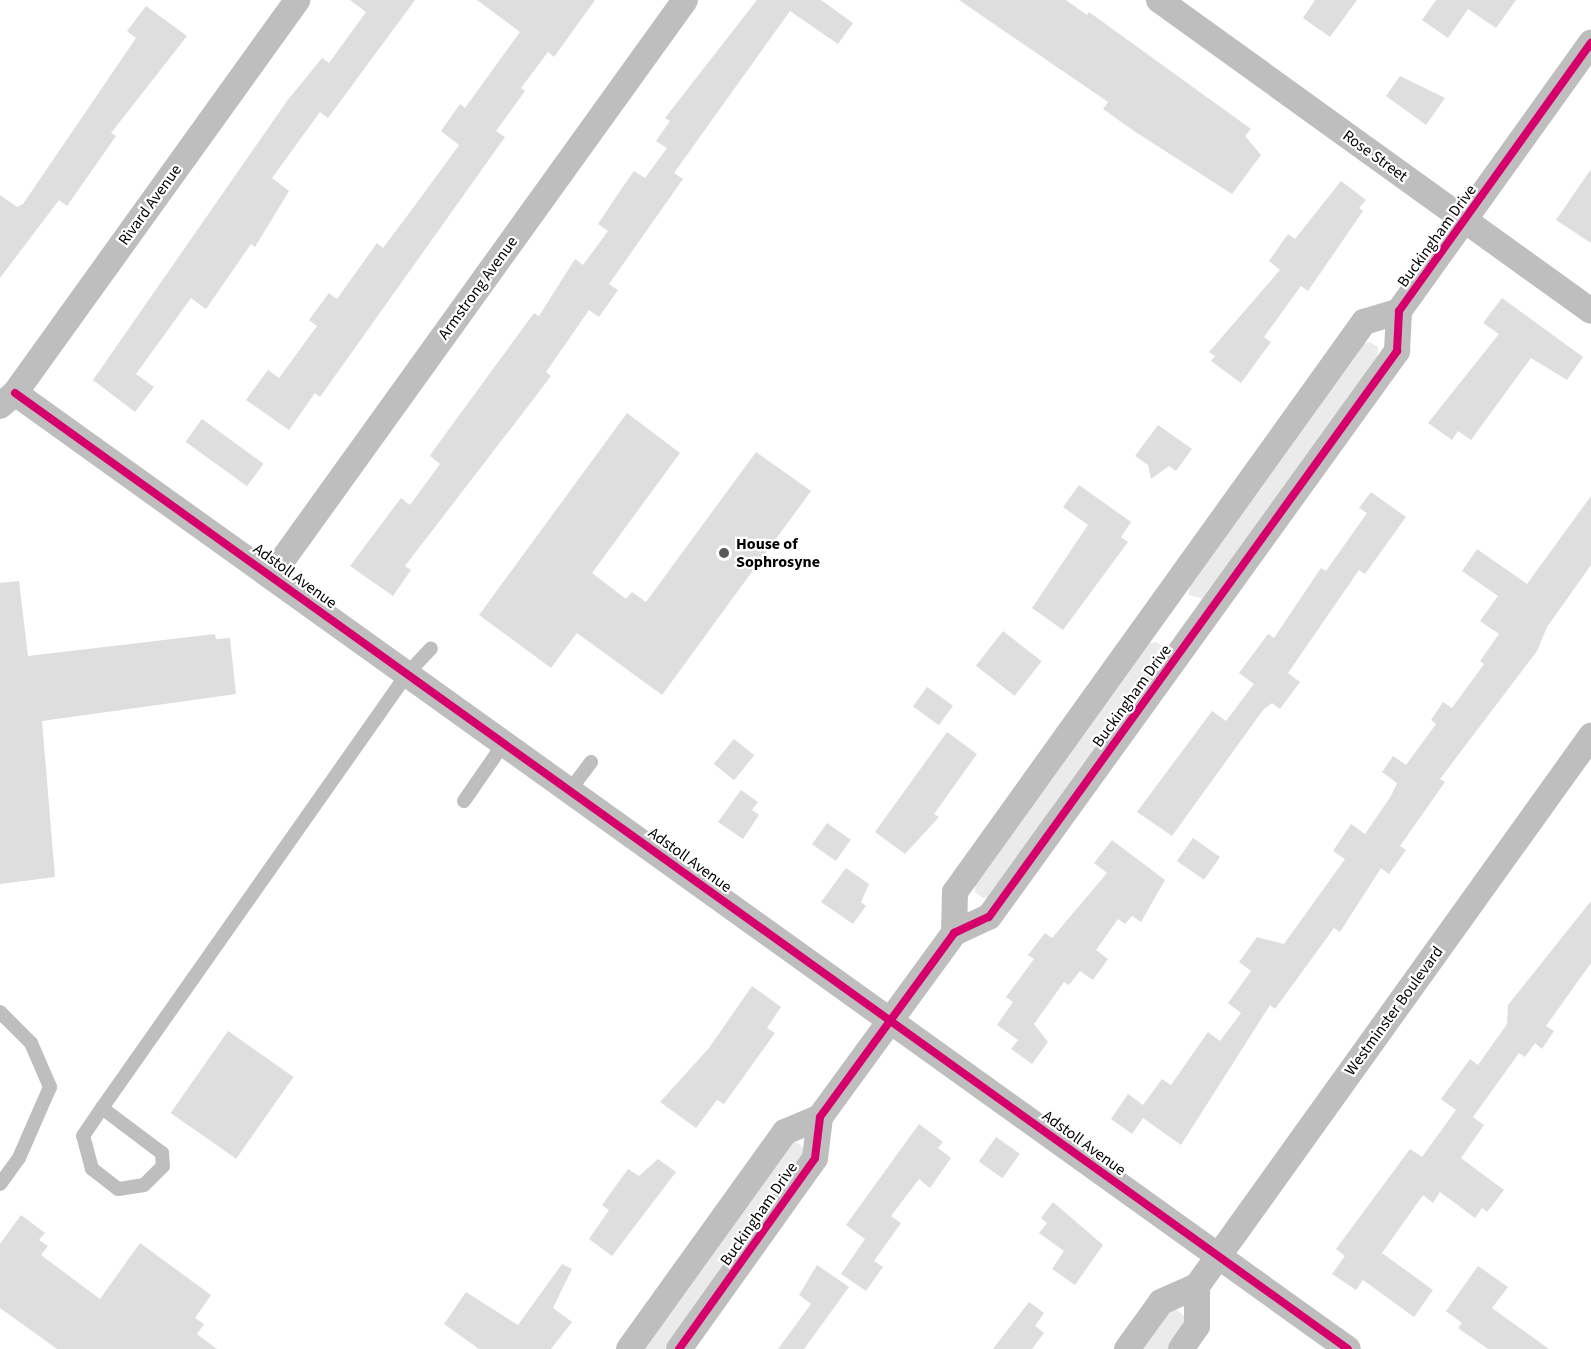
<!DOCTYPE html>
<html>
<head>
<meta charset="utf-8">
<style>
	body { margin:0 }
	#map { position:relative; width:1591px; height:1349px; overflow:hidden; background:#fff; font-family:"Source Sans 3",sans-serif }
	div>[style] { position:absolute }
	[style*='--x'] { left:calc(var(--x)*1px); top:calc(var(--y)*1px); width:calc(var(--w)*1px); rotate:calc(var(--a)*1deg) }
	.green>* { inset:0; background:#ebebeb }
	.building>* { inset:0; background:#dedede; transform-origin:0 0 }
	.lane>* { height:14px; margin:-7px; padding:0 7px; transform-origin:7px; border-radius:7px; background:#bebebe }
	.street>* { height:26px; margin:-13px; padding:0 13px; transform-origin:13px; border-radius:13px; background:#bebebe }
	.cycleway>* { height:8px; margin:-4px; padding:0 4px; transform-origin:4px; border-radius:4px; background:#d6006c }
	.dots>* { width:16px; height:16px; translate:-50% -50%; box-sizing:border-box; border:3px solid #fff; border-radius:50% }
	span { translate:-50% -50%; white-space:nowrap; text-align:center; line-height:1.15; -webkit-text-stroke:4.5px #fff; paint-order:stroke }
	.street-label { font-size:16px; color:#000 }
	.poi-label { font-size:16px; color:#000; font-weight:700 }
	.left { translate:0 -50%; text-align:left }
</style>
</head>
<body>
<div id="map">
	<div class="green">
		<div style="clip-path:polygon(1370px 342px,1378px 347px,1377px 359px,1205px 599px,1189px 595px,1190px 583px,1362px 344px)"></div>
		<div style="clip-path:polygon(1157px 642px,1164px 647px,1163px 659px,992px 896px,983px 898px,975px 892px,976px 880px,1148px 643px)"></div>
		<div style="clip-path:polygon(796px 1142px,804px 1148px,802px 1160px,668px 1349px,641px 1349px,787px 1144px)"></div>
		<div style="clip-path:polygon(1176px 1309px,1186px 1318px,1171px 1349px,1140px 1349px,1167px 1312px)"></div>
	</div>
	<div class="building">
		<div style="clip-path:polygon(350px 0,415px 0,328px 118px,320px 112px,272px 178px,289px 191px,255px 247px,251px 244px,206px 309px,191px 298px,136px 374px,154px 387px,135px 412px,93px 380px,287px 101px,322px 58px,329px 63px,366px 12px)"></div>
		<div style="clip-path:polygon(477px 0,595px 0,554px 57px,548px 52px,521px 88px,525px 91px,496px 131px,505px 137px,320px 397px,315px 393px,289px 430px,246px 400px,268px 370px,279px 378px,317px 326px,309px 320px,329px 293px,337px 299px,377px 243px,383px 248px,419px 200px,459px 145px,441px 131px,460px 104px,465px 108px,520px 32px)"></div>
		<div style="clip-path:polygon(757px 0,821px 0,853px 23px,838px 44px,790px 11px,674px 173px,683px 179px,609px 284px,618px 290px,599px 317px,589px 310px,546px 372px,551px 376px,532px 401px,405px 566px,411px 570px,393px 596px,350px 566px,401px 498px,410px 505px,440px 464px,430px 456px,433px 451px,534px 313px,539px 316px,575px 259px,583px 265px,608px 231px,598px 224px,620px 191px,634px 171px,645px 178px,667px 148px,656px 141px,670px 121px,665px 118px)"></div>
		<div style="clip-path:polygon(959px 0,1066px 0,1087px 15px,1089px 12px,1251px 129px,1245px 136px,1261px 155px,1232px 194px,1134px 131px,1103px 109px,1108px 102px)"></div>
		<div style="clip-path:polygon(1315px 0,1357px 0,1330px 37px,1303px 18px)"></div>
		<div style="clip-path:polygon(1436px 0,1516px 0,1496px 28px,1468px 9px,1448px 38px,1422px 20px)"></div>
		<div style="clip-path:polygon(146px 6px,187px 36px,111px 133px,116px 136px,67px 206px,59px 200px,0 278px,0 195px,17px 207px,23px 204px,136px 38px,127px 31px)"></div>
		<div style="clip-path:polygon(1400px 76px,1445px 98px,1426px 125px,1386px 96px)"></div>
		<div style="clip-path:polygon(1591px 169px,1591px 243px,1556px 220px)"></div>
		<div style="clip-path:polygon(1341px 181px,1366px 200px,1359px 208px,1363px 211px,1308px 291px,1301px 286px,1264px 337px,1271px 342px,1241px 383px,1211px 361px,1215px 356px,1209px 352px,1280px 270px,1269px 261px,1288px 234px,1295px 239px)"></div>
		<div style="clip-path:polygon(1502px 298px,1583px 357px,1567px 380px,1531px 358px,1471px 440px,1458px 431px,1452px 440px,1428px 423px,1499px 334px,1483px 323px)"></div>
		<div style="clip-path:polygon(627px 413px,680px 453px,592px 573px,626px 599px,632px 592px,646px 602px,756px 452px,811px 491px,662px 695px,577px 633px,551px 668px,479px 615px)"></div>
		<div style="left:202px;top:419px;width:76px;height:28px;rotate:36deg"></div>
		<div style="clip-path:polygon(1158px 425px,1192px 449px,1176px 471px,1169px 466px,1151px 479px,1148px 465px,1135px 456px)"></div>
		<div style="clip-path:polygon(1079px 485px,1131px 522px,1121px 537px,1128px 542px,1063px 630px,1032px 608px,1088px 525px,1063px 507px)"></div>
		<div style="clip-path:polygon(1371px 492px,1406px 517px,1365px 574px,1359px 570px,1288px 673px,1300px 682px,1280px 709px,1272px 703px,1263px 710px,1172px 836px,1137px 812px,1212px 711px,1226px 721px,1254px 684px,1239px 673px,1268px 634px,1274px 638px,1321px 568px,1326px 571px,1367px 513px,1359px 508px)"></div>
		<div style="clip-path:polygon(1591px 496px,1591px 565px,1547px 627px,1537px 651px,1440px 779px,1445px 782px,1400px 846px,1406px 850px,1389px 874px,1381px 868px,1340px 932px,1334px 928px,1275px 1009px,1270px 1005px,1181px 1145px,1143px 1118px,1132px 1134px,1111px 1119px,1128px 1094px,1143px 1105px,1162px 1079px,1171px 1085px,1208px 1032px,1220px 1041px,1241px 1013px,1228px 1003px,1251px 971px,1239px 962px,1257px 937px,1284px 944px,1345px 859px,1333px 851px,1351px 824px,1365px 834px,1391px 796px,1397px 783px,1382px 772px,1393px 756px,1406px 765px,1436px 724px,1431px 720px,1443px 702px,1452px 708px,1484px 664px,1480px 661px,1499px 634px,1480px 621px,1498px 596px,1462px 571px,1477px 549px,1527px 584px)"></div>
		<div style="clip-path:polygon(19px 581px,28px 656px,215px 634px,216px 639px,230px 638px,236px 694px,42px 721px,55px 877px,0 884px,0 583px)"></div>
		<div style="left:1003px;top:631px;width:49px;height:44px;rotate:38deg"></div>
		<div style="left:927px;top:687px;width:32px;height:24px;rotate:36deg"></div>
		<div style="clip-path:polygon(947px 732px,977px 754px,934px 814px,939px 817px,905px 854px,875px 832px)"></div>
		<div style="left:734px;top:739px;width:26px;height:32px;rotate:39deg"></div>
		<div style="clip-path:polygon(741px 790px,758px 802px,752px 810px,759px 815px,743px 839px,718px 822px)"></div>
		<div style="left:827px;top:823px;width:29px;height:26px;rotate:35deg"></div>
		<div style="left:1193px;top:838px;width:33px;height:28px;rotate:35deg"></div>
		<div style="clip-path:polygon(1112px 840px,1165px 880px,1141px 922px,1132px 916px,1125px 924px,1118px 919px,1096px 950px,1108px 959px,1093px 980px,1080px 971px,1069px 985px,1064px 982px,1034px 1024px,1048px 1042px,1032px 1064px,1011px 1049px,1018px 1040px,997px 1025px,1013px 1002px,1006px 997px,1034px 959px,1028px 955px,1045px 933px,1052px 938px,1107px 873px,1094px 863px)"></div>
		<div style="clip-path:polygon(846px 868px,869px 884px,861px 902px,866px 906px,853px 924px,821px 902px)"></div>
		<div style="clip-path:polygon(1591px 901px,1591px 963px,1546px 1026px,1554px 1031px,1542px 1049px,1535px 1043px,1525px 1057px,1519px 1053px,1473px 1117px,1484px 1125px,1461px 1158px,1504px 1190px,1487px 1212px,1482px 1208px,1475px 1218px,1440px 1192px,1433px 1203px,1423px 1195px,1382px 1253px,1433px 1290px,1414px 1317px,1363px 1280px,1356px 1290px,1332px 1274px,1345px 1256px,1336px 1249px,1410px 1149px,1422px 1157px,1456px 1110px,1441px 1099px,1470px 1059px,1478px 1065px,1507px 1024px,1508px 1005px)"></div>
		<div style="clip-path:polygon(752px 986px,781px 1007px,767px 1028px,775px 1033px,724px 1104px,717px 1100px,696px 1128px,660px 1102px,709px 1048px)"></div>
		<div style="left:228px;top:1031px;width:80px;height:100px;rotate:35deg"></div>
		<div style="clip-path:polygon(919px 1124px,943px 1142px,938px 1148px,951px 1158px,930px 1188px,919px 1179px,891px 1216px,901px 1223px,874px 1261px,883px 1267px,866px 1291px,841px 1274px,865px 1239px,846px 1225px)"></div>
		<div style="left:996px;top:1137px;width:29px;height:30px;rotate:35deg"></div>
		<div style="clip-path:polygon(658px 1159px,676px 1172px,612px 1256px,589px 1239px,609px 1210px,602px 1205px,628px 1169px,639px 1176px)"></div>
		<div style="clip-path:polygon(1053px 1202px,1103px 1245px,1075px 1285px,1052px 1269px,1064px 1251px,1039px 1233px,1047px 1223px,1041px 1218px)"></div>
		<div style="clip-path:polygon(21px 1215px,45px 1233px,39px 1240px,48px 1246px,41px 1255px,100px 1299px,140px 1243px,211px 1295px,195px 1318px,204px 1324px,197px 1334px,217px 1349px,57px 1349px,0 1308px,0 1244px)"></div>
		<div style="clip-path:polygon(562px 1264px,572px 1269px,553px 1308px,572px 1322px,551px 1349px,479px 1349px,444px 1324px,466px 1292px,518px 1325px)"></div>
		<div style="clip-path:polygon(817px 1265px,849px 1287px,804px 1349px,778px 1349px,811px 1304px,799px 1295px)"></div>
		<div style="clip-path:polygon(1478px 1266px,1508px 1287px,1492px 1308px,1549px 1349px,1488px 1349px,1458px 1328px,1462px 1323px,1446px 1311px)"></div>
		<div style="clip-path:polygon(1029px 1302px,1044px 1313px,1035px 1326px,1044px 1333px,1032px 1349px,993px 1349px)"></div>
	</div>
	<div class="lane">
		<div style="--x:570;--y:790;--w:35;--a:-53"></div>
		<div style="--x:464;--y:801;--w:70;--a:-55.4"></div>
		<div style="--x:0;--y:1012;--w:44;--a:45"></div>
		<div style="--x:31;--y:1043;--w:48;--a:66.6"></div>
		<div style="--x:50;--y:1087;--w:77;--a:113.6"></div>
		<div style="--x:19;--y:1158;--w:32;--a:126"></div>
		<div style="--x:102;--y:1108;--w:75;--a:36.9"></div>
		<div style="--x:162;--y:1153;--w:13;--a:86"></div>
		<div style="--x:163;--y:1166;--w:27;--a:135"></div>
		<div style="--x:144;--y:1185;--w:26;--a:171"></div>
		<div style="--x:118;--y:1189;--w:33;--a:-142"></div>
		<div style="--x:92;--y:1169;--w:34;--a:-105"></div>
		<div style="--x:83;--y:1136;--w:34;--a:-56"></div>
		<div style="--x:102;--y:1108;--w:530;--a:-54.9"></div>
		<div style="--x:407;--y:674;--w:35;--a:-47"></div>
	</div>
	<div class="street">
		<div style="--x:1159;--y:0;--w:532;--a:35.75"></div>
		<div style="--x:15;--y:393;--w:1640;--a:35.65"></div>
		<div style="--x:0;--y:406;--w:20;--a:-41"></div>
		<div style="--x:15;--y:393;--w:484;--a:-54.3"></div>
		<div style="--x:271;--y:576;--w:709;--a:-54.29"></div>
		<div style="--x:954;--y:933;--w:41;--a:-88.6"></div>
		<div style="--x:955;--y:892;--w:702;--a:-54.34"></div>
		<div style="--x:1364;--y:322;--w:37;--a:-17"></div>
		<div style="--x:629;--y:1349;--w:267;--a:-54.3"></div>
		<div style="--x:785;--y:1132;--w:38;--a:-23"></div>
		<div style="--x:679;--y:1349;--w:234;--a:-54.5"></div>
		<div style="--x:815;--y:1158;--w:41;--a:-83"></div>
		<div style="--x:820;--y:1117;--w:228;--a:-53.9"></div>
		<div style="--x:954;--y:933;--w:38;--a:-25"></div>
		<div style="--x:989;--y:917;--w:698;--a:-54.21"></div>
		<div style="--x:1397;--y:351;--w:40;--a:-87.1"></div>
		<div style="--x:1399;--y:311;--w:330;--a:-54.4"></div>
		<div style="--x:1127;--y:1349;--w:58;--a:-54.1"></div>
		<div style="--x:1161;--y:1302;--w:39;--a:-24"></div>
		<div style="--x:1197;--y:1286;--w:677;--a:-54.38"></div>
		<div style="--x:1181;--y:1349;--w:28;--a:-55"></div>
		<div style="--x:1197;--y:1326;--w:40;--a:-90"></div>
	</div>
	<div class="cycleway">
		<div style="--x:15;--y:393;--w:1640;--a:35.65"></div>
		<div style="--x:679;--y:1349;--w:234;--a:-54.5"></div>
		<div style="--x:815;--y:1158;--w:41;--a:-83"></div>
		<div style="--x:820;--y:1117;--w:228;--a:-53.9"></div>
		<div style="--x:954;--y:933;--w:38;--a:-25"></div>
		<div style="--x:989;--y:917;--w:698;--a:-54.21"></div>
		<div style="--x:1397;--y:351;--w:40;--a:-87.1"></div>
		<div style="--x:1399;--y:311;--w:330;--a:-54.4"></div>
	</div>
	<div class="dots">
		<div style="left:724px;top:553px;background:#595959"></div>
	</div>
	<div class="street-label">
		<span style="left:1375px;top:156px;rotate:36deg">Rose Street</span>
		<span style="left:150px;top:205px;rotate:-54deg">Rivard Avenue</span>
		<span style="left:1437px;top:236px;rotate:-54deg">Buckingham Drive</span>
		<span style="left:478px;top:288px;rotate:-54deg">Armstrong Avenue</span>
		<span style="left:295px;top:576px;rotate:36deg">Adstoll Avenue</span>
		<span style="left:1132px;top:696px;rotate:-54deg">Buckingham Drive</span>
		<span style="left:690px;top:860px;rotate:36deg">Adstoll Avenue</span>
		<span style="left:1394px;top:1011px;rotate:-54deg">Westminster Boulevard</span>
		<span style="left:1084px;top:1143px;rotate:36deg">Adstoll Avenue</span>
		<span style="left:759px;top:1214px;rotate:-55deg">Buckingham Drive</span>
	</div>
	<div class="poi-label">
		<span class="left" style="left:736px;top:553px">House of<br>Sophrosyne</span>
	</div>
</div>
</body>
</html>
